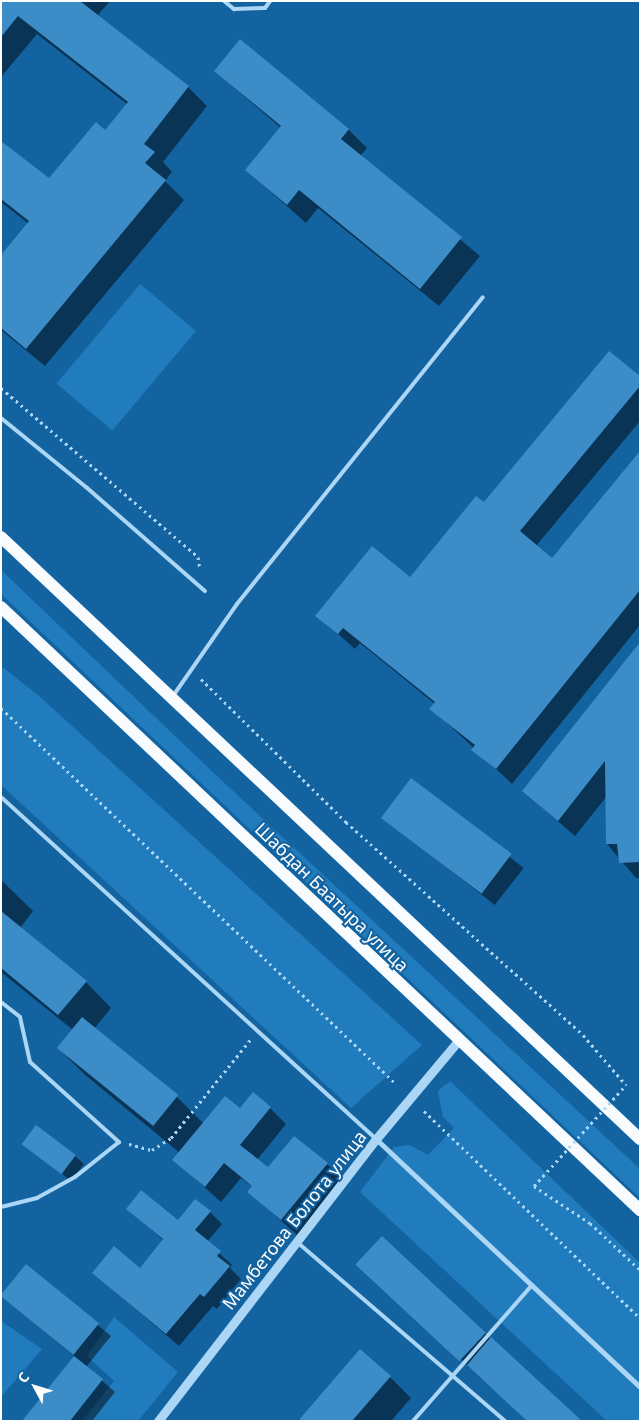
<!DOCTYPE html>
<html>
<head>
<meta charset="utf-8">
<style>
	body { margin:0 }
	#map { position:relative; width:641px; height:1422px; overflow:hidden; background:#1263a0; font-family:"Noto Sans",sans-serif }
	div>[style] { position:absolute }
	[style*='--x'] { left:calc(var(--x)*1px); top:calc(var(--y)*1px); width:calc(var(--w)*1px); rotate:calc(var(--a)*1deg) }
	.green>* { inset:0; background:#217cbd; transform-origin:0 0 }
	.shadow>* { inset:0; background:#0007; transform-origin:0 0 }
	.building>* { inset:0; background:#3b8cc7; transform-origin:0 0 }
	.path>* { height:3px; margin-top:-1.5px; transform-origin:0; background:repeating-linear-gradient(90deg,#abd6f5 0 2.5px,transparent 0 6.5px) }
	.service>* { height:4px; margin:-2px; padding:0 2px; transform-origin:2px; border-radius:2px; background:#abd6f5 }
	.minor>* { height:5px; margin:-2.5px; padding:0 2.5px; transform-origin:2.5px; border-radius:2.5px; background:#abd6f5 }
	.tertiary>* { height:9px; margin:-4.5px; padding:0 4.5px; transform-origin:4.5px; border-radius:4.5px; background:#abd6f5 }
	.primary>* { height:12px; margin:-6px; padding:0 6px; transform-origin:6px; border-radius:6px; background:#f8fcff }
	.path-bridge>* { height:3px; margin-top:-1.5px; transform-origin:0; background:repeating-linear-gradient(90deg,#abd6f5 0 2.5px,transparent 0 6.5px) }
	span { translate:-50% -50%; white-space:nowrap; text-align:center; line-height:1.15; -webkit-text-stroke:4px #1263a0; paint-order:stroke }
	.street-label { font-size:18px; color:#fff }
	.frame { position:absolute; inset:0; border:2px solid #fff; pointer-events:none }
	.north { position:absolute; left:10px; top:1362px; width:50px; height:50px; -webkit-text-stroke:4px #1263a0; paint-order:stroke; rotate:309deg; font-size:14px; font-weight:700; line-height:20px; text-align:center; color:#fff }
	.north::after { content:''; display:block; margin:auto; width:18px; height:22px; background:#fff; clip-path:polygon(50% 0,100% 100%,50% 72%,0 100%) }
</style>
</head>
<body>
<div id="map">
	<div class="green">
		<div style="left:140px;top:284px;width:73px;height:130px;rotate:40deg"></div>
		<div style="clip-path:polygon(1px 570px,217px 776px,640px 1169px,640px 1198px,1px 594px)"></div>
		<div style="clip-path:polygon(1px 666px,38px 695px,422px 1045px,351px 1108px,1px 785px)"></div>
		<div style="clip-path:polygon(450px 1081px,640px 1263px,640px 1421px,607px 1421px,360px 1192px,394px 1147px,410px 1145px,428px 1155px,454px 1128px,443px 1117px,438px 1091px)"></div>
		<div style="clip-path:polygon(114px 1317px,178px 1372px,138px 1421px,82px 1421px,114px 1381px,87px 1356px)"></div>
		<div style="clip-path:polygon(1px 1321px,42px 1349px,1px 1397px)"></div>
	</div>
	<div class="shadow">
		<div style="clip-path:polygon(1px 1px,110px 1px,97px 16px,188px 87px,207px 106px,163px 162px,172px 172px,165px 181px,184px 200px,45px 366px,1px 330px,1px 257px,29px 224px,1px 202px,1px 143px,49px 180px,106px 131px,127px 104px,37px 34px,1px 77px)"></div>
		<div style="clip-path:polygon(240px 41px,349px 130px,367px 148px,360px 156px,480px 256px,439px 306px,318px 208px,306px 223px,246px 170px,281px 128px,215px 71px)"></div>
		<div style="clip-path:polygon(640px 378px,640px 421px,536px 546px,552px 560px,640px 453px,640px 625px,512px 784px,431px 708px,435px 704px,360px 643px,355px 649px,317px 615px,410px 579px,485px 504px)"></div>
		<div style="clip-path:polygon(640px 644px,640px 878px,636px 878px,607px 844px,607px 796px,575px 836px,523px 791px)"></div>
		<div style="left:411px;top:780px;width:143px;height:47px;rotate:38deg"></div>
		<div style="clip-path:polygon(1px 880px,33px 911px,20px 928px,86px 982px,111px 1008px,94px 1029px,177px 1097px,204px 1124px,240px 1110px,270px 1108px,286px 1124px,257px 1160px,268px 1169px,327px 1164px,343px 1180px,297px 1235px,249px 1192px,253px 1187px,241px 1178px,221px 1202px,174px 1160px,180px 1153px,84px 1074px,58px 1048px,73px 1030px,1px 972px)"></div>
		<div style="clip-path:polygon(24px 1144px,75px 1156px,84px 1164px,71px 1181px)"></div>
		<div style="clip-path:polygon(128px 1209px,179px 1221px,210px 1212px,222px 1224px,207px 1242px,232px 1265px,230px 1268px,241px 1279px,217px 1309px,213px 1306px,179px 1346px,93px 1273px,140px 1269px,163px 1240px)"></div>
		<div style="clip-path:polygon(26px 1265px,111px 1336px,86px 1367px,115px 1392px,92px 1421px,23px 1421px,75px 1357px,1px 1296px)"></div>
		<div style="clip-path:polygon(357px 1265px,485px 1333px,491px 1339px,488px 1384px)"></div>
		<div style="clip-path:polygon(390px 1377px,411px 1398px,391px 1421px,300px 1421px)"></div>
	</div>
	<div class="building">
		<div style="clip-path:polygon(1px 1px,80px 1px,189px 86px,144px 144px,155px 152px,145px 163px,166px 180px,26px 349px,1px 328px,1px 255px,29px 221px,1px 199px,1px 141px,49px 178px,96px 122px,105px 130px,128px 102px,18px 16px,1px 37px)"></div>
		<div style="clip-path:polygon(240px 39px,349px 129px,341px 139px,462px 237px,420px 289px,299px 190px,287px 205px,245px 170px,281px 126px,214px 71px)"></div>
		<div style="clip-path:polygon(609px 351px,640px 376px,640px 386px,520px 531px,552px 558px,640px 451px,640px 590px,496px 769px,471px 750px,475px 745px,429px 709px,435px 702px,343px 628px,338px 634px,315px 616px,372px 546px,410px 577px,476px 496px,484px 502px)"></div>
		<div style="clip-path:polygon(640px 642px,640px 862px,619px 863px,617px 844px,606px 844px,605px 761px,558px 821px,522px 791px)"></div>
		<div style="left:411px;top:778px;width:126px;height:50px;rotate:37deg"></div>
		<div style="clip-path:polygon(1px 911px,87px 981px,58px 1015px,1px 968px)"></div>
		<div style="left:82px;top:1017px;width:124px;height:40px;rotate:39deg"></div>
		<div style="clip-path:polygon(253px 1092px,271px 1107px,240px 1145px,268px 1167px,294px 1136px,328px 1163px,281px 1220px,247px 1192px,252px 1186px,224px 1163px,205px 1187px,172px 1160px,225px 1096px,240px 1108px)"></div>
		<div style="left:36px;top:1125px;width:50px;height:24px;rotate:37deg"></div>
		<div style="clip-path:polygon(141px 1190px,178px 1220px,195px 1199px,211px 1211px,195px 1230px,221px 1251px,217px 1256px,230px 1266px,204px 1297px,200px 1294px,166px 1334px,92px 1273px,114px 1246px,140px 1268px,163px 1239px,126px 1209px)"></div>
		<div style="left:382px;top:1236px;width:142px;height:39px;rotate:43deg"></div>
		<div style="left:26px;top:1264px;width:94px;height:41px;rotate:39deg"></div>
		<div style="clip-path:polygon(491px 1337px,582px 1421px,527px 1421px,467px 1365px)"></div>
		<div style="clip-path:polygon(360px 1349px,391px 1376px,352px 1421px,298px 1421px)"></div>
		<div style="clip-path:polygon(74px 1356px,103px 1379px,70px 1421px,22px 1421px)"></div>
	</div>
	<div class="path">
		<div style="--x:1;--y:388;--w:260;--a:40.6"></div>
		<div style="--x:198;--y:557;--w:12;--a:81"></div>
		<div style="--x:201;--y:679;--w:204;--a:44.6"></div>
		<div style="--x:346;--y:822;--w:319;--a:41.9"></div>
		<div style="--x:583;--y:1035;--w:66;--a:49.3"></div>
		<div style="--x:1;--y:708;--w:544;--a:43.58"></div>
		<div style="--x:424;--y:1111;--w:299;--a:43.8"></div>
		<div style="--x:129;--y:1144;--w:24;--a:15"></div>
		<div style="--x:152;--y:1150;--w:22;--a:-32"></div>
		<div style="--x:171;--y:1138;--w:126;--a:-51.1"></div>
		<div style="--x:534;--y:1186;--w:67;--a:33.5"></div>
		<div style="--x:590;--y:1223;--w:69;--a:43.2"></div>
	</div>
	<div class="service">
		<div style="--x:224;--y:1;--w:13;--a:39"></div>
		<div style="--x:234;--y:9;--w:31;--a:-2"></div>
		<div style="--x:265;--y:8;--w:9;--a:-54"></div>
		<div style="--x:1;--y:418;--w:109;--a:39.1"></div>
		<div style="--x:86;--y:487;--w:158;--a:41.2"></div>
		<div style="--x:173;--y:696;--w:112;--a:-55.2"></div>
		<div style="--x:237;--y:604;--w:393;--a:-51.3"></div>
		<div style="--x:1;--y:797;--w:508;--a:42.36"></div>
		<div style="--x:1;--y:1002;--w:24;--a:38"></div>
		<div style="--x:20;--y:1017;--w:46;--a:77.5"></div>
		<div style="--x:30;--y:1062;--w:120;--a:42"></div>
		<div style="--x:119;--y:1142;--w:56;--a:141.5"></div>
		<div style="--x:75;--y:1177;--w:43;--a:151.1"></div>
		<div style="--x:37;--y:1198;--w:37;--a:166"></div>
		<div style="--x:297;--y:1242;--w:274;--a:40.7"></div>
		<div style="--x:413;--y:1421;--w:179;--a:-48.8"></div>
	</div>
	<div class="minor">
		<div style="--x:376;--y:1139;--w:362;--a:43.2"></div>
	</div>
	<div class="tertiary">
		<div style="--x:158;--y:1421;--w:356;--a:-52.3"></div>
		<div style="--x:376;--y:1139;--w:128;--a:-50.1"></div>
	</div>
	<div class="primary">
		<div style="--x:1;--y:537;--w:878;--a:43.29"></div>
		<div style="--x:1;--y:607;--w:879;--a:43.34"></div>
	</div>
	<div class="path-bridge">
		<div style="--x:534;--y:1186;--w:137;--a:-47.7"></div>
	</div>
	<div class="street-label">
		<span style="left:332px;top:897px;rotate:44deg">Шабдан Баатыра улица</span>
		<span style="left:294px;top:1220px;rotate:-52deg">Мамбетова Болота улица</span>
	</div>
	<div class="frame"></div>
	<div class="north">С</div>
</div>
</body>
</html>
